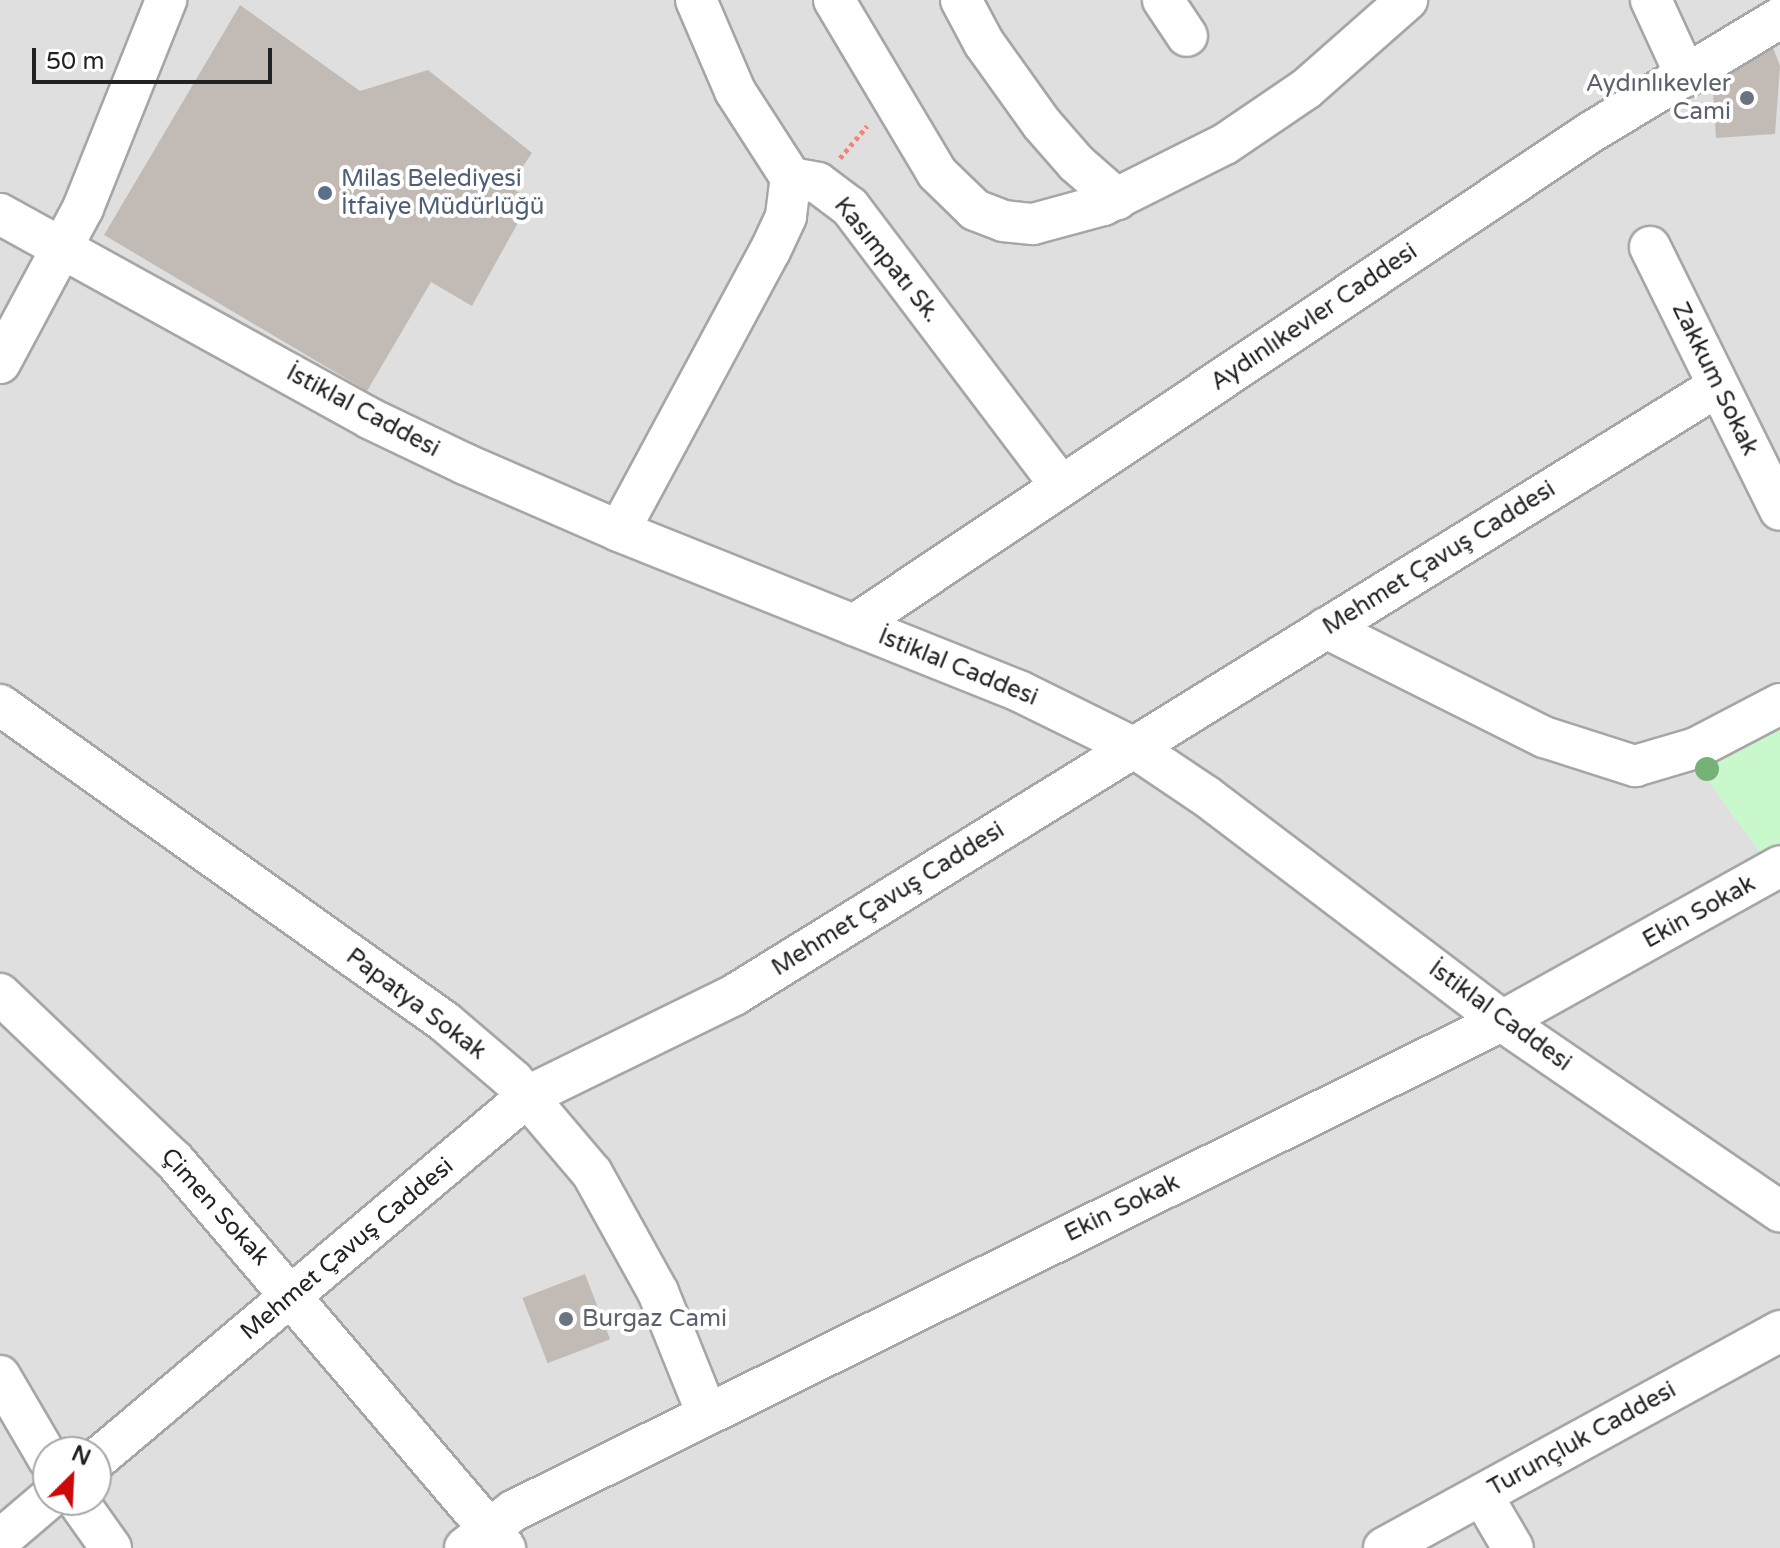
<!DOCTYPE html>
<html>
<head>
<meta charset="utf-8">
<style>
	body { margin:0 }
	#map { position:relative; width:1780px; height:1548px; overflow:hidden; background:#f2efe9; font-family:"Varela Round",sans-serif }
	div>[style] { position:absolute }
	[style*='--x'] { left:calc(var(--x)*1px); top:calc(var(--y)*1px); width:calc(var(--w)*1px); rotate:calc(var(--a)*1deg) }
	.residential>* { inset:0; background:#e0dfdf }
	.park>* { inset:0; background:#caf8cd }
	.building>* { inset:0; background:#c2bbb5; transform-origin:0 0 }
	.path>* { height:5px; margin-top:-2.5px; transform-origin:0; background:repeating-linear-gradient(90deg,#f58477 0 4px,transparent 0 8px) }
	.roads { filter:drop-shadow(2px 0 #a6a6a6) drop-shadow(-2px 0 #a6a6a6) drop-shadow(0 2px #a6a6a6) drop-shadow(0 -2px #a6a6a6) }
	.minor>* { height:40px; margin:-20px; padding:0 20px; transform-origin:20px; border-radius:20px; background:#fff }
	.trees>* { width:24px; height:24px; margin:-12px; border-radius:50%; background:#76b177 }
	.dots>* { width:22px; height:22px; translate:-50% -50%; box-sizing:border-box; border:4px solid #fff; border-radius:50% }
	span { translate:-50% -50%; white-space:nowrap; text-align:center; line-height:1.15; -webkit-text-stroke:8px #fff; paint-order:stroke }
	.worship-label { font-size:24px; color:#5b616d }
	.right { translate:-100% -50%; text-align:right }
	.left { translate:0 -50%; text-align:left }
	.service-label { font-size:24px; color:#4e5e75 }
	.street-label { font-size:24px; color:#222 }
	.north { position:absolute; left:32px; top:1436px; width:80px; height:80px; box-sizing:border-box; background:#fff; border:2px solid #a7a7a7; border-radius:50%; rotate:24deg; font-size:22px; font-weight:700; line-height:32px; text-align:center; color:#222 }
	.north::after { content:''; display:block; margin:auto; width:28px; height:36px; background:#cc0808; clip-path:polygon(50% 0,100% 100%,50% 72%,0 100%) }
	.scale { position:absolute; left:32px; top:48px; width:240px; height:36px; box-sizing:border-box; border:4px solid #222; border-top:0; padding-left:10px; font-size:24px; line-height:28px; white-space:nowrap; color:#222; -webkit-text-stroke:6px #fff; paint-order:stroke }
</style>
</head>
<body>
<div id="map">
	<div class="residential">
		<div style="clip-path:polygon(evenodd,0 0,1780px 0,1780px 1548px,0 1548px,0 0,48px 1452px,96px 1452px,96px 1500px,48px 1500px,48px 1452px)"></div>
	</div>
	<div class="park">
		<div style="clip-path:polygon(1780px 723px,1780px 849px,1765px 860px,1699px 768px)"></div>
	</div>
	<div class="building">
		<div style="clip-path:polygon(240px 5px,360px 91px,428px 70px,532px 153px,509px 187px,531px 199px,472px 306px,431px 282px,367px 391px,104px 235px)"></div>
		<div style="clip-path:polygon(1772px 45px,1780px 66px,1775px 134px,1716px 138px,1712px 77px,1725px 76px)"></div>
		<div style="left:585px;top:1274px;width:70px;height:67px;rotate:69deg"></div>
	</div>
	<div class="path">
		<div style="--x:840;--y:158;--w:42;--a:-49.8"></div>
	</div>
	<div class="roads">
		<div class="minor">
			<div style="--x:696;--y:0;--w:99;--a:66.8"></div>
			<div style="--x:735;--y:91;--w:103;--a:57.2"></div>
			<div style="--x:791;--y:178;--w:27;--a:10"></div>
			<div style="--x:818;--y:183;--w:40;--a:37"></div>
			<div style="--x:850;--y:207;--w:350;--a:52.9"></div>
			<div style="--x:834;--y:0;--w:201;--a:59.2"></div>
			<div style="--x:937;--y:173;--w:53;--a:44.2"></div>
			<div style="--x:975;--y:210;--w:30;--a:21"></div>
			<div style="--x:1003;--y:221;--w:30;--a:6"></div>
			<div style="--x:1033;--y:224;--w:73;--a:-15.2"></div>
			<div style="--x:1103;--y:205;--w:136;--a:-26.6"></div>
			<div style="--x:1225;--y:144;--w:98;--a:-34.2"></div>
			<div style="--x:1306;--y:89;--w:135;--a:-41.4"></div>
			<div style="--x:961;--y:0;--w:49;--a:61.9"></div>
			<div style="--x:984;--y:43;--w:100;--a:54.4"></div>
			<div style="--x:1042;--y:124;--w:52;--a:48.9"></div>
			<div style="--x:1076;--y:163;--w:55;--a:41.3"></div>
			<div style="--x:1163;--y:0;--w:43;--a:56.3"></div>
			<div style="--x:1651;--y:0;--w:84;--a:65.3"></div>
			<div style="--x:0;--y:214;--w:424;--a:28.9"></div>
			<div style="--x:371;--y:419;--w:104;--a:25.6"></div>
			<div style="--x:465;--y:464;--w:168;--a:23.5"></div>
			<div style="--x:619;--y:531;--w:431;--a:21.8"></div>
			<div style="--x:1019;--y:691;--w:127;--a:26.2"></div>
			<div style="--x:1133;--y:747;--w:88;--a:33.9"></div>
			<div style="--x:1206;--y:796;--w:372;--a:37.2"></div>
			<div style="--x:1502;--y:1021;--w:337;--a:34.4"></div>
			<div style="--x:1650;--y:247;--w:293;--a:63.7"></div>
			<div style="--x:0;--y:363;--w:176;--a:-61.8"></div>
			<div style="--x:83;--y:208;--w:224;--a:-68.2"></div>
			<div style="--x:619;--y:531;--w:318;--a:-61.7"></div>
			<div style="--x:770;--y:251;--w:38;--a:-65"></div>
			<div style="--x:786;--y:216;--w:38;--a:-83"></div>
			<div style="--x:854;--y:625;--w:887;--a:-33.78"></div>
			<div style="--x:1591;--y:132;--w:221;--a:-31.1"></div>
			<div style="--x:1326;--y:628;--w:244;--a:26.6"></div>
			<div style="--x:1544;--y:737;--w:96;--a:17.7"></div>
			<div style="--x:1635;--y:766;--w:64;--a:-16.4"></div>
			<div style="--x:1696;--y:748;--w:95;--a:-27.6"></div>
			<div style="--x:0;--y:705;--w:546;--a:35.46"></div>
			<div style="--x:445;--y:1022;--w:89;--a:40.5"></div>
			<div style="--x:513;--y:1080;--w:122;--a:49.7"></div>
			<div style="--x:592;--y:1173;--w:136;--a:61"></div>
			<div style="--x:658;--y:1292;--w:131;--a:68.1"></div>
			<div style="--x:0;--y:994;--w:240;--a:43.7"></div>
			<div style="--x:174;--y:1160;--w:510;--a:49.53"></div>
			<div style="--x:0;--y:1376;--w:95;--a:59.7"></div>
			<div style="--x:96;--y:1460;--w:565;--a:-40.12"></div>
			<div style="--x:528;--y:1096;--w:229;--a:-26.1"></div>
			<div style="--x:734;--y:995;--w:1157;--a:-31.75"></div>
			<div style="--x:1482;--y:1495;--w:61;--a:59.7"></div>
			<div style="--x:77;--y:1500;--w:59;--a:54.7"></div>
			<div style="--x:0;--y:1540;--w:63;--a:-40.5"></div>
			<div style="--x:465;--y:1548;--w:61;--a:-37.6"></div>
			<div style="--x:513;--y:1511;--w:1104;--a:-26.36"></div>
			<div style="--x:1502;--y:1021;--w:318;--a:-29.1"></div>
			<div style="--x:1384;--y:1548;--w:452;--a:-28.7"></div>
		</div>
	</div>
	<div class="trees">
		<div style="left:1707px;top:769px"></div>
	</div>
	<div class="dots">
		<div style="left:1747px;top:98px;background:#6b7280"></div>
		<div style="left:325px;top:193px;background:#5c6f8a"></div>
		<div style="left:566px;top:1319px;background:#6b7280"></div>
	</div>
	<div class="worship-label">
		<span class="right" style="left:1731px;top:98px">Aydınlıkevler<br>Cami</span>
		<span class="left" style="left:582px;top:1319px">Burgaz Cami</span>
	</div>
	<div class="service-label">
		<span class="left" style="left:341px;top:193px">Milas Belediyesi<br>İtfaiye Müdürlüğü</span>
	</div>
	<div class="street-label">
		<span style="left:887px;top:260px;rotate:51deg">Kasımpatı Sk.</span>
		<span style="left:1314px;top:317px;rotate:-34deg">Aydınlıkevler Caddesi</span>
		<span style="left:1715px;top:379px;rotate:64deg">Zakkum Sokak</span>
		<span style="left:363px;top:411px;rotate:28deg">İstiklal Caddesi</span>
		<span style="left:1439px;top:558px;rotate:-32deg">Mehmet Çavuş Caddesi</span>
		<span style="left:958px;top:667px;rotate:22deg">İstiklal Caddesi</span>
		<span style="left:888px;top:899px;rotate:-32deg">Mehmet Çavuş Caddesi</span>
		<span style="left:1699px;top:912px;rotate:-29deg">Ekin Sokak</span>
		<span style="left:416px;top:1004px;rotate:37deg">Papatya Sokak</span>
		<span style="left:1500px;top:1016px;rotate:36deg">İstiklal Caddesi</span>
		<span style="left:215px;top:1207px;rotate:48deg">Çimen Sokak</span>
		<span style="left:1122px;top:1208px;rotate:-26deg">Ekin Sokak</span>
		<span style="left:347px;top:1249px;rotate:-40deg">Mehmet Çavuş Caddesi</span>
		<span style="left:1582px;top:1439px;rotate:-29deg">Turunçluk Caddesi</span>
	</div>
	<div class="north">N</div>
	<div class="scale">50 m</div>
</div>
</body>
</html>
